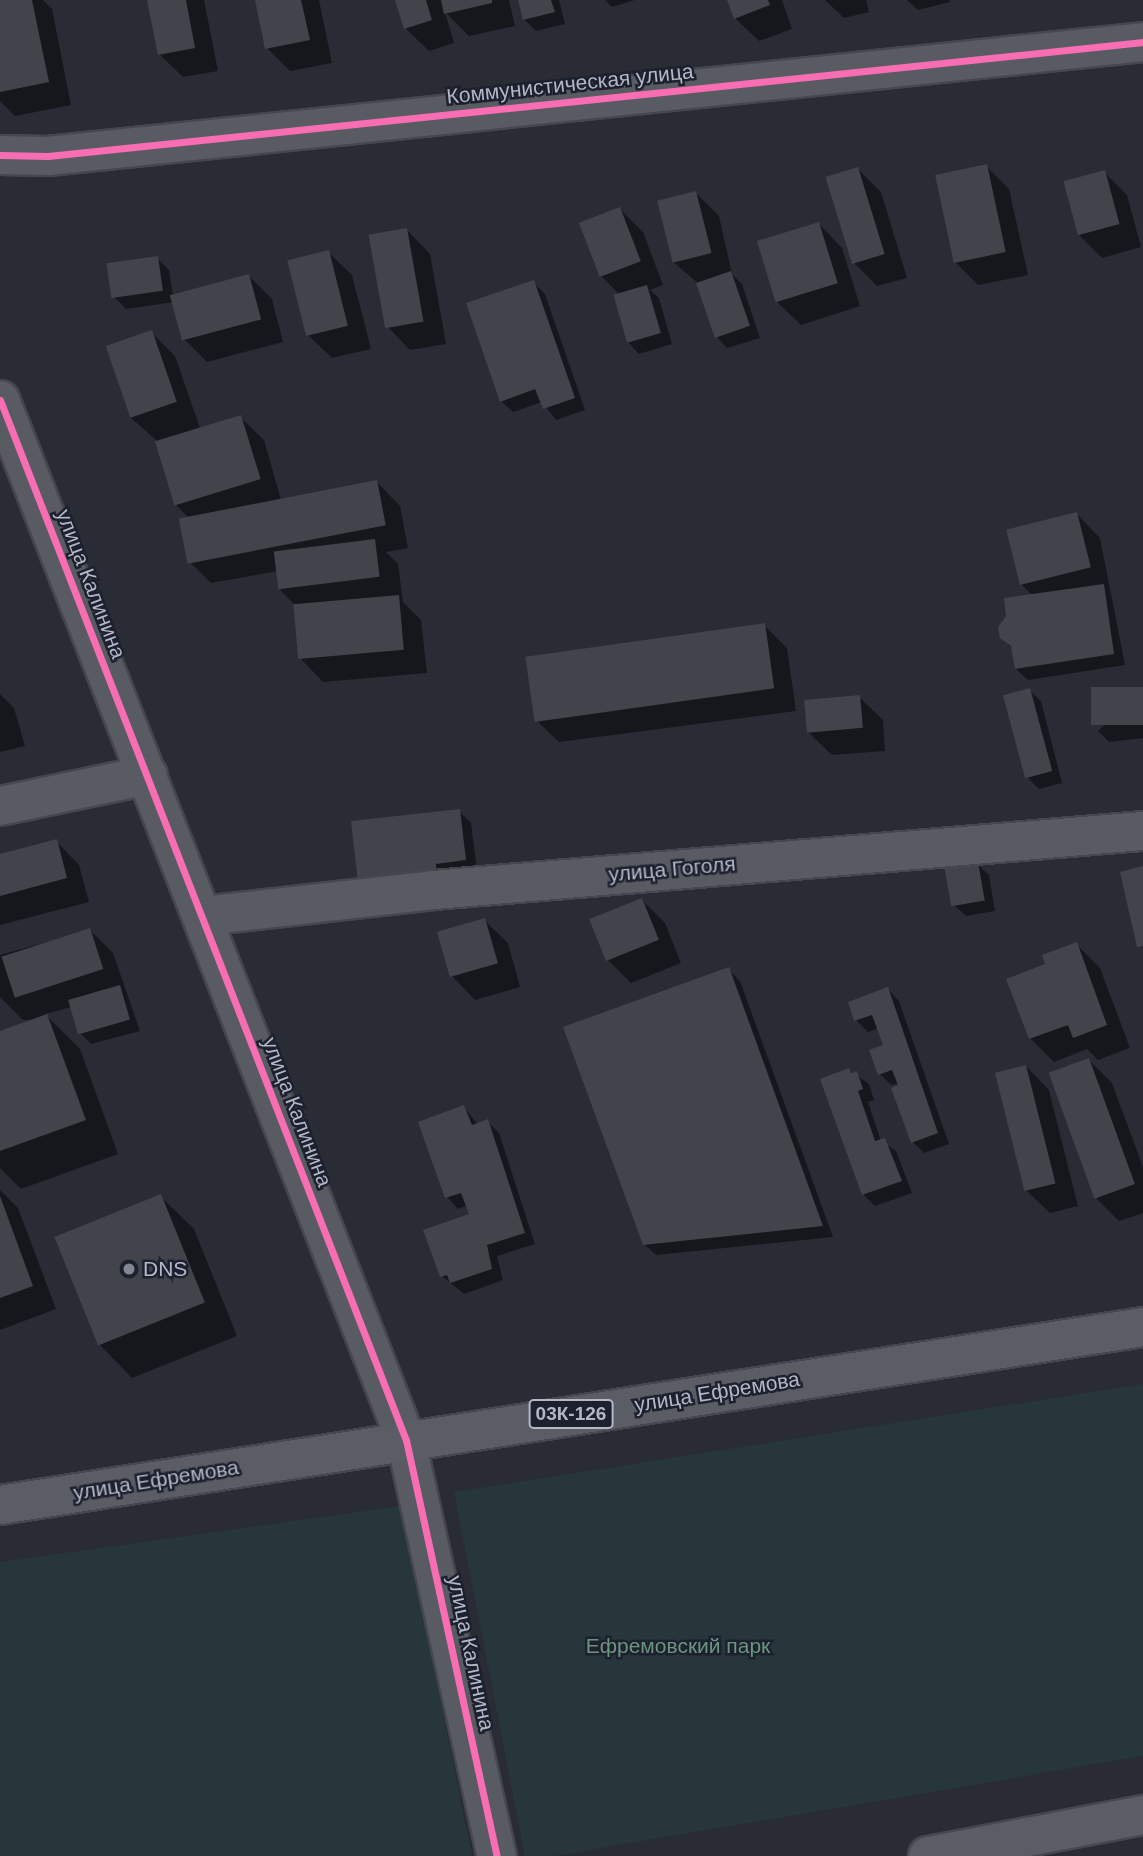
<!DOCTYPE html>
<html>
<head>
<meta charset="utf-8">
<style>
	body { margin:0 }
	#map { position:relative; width:1143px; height:1856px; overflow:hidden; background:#292c35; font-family:Helvetica,sans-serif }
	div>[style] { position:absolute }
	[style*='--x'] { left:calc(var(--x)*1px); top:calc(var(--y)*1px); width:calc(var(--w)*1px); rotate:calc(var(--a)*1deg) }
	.green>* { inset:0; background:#27363b }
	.shadow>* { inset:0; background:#0007 }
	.building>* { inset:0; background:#42444c; transform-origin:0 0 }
	.roads { filter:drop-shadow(2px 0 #45474e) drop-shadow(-2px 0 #45474e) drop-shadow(0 2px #45474e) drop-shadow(0 -2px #45474e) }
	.minor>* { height:38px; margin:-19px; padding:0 19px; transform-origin:19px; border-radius:19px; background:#595b63 }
	.primary>* { height:38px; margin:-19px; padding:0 19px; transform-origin:19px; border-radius:19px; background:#5b5d65 }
	.cycleway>* { height:7px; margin:-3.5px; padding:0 3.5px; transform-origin:3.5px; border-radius:3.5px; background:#f96db3 }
	.dots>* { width:19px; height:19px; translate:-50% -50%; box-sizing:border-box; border:4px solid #1d212f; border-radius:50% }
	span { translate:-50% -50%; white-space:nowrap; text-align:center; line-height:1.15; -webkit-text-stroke:5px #1d212f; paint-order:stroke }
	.shield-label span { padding:2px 5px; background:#1d212f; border:2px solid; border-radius:5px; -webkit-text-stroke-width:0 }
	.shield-label { font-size:19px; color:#b3b7c6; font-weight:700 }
	.street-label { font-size:21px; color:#b3b7c6 }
	.poi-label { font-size:21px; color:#b3b7c6 }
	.left { translate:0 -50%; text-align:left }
	.park-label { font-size:21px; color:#6c957d }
</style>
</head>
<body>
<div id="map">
	<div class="green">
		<div style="clip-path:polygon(1143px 1384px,1143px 1756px,554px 1856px,525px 1856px,454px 1492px)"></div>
		<div style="clip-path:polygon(401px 1506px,472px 1856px,0 1856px,0 1562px)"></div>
	</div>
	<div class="shadow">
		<div style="clip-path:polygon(0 0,43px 0,52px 9px,71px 105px,15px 116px,0 101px)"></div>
		<div style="clip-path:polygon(149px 0,204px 0,218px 71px,183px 77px,159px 54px)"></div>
		<div style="clip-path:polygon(256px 0,319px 0,332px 63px,290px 71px,267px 48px)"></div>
		<div style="clip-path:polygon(397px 0,509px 0,515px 26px,469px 36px,445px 12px,454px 43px,429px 51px,405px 28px)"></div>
		<div style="clip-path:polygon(520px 0,559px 0,565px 24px,536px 31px,525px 20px)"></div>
		<div style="clip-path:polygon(605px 0,635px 0,612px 7px)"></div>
		<div style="clip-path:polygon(729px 0,782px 0,792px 29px,759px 41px,735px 18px)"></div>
		<div style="clip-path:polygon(825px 0,866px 0,869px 12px,844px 18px)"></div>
		<div style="clip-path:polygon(907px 0,950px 0,950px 2px,918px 10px)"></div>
		<div style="clip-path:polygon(986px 166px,1009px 189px,1028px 275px,978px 285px,955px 262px)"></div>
		<div style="clip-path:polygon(858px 169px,881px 192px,907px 278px,877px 286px,854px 263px)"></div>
		<div style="clip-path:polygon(1104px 172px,1127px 195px,1141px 247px,1102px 258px,1079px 235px)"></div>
		<div style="clip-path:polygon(696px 193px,719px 216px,732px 274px,742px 284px,760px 338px,727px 348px,716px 336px,699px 284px,673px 262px)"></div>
		<div style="clip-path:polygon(620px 209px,643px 232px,663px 285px,650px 290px,659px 298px,672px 344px,639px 354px,628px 342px,619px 294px,601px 276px)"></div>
		<div style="clip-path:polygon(819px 224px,842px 248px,860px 306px,801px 325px,777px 302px)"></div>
		<div style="clip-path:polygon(407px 230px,430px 254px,446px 344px,410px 350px,387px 326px)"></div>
		<div style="clip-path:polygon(328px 252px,352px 275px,371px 349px,332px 358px,308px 335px)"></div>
		<div style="clip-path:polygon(157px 258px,169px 270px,173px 296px,249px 276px,272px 299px,283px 342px,207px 362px,183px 338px,174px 302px,126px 309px,114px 297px)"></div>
		<div style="clip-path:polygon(533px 282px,545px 294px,585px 410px,556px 420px,542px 402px,513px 412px,501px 401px)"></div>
		<div style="clip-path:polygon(151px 332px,175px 356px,200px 428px,240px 417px,264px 440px,281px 500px,377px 482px,400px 506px,408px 548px,386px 552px,398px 564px,403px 602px,421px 620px,427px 673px,323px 682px,300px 658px,295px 605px,281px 591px,278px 571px,211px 583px,188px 560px,188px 517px,174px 503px,156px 440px,130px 417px)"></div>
		<div style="clip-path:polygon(1077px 514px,1100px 538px,1125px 665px,1028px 680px,1016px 669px,1013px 649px,1002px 637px,1033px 596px,1021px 584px)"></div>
		<div style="clip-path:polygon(764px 625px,787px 648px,796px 711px,559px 742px,535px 719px)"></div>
		<div style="clip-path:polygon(1143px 689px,1143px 738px,1109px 742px,1098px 731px)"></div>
		<div style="clip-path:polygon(1029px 690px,1041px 701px,1062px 783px,1039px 789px,1027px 777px)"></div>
		<div style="clip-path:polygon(0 694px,14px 708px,25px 746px,0 752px)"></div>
		<div style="clip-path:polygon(859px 697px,883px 720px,885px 751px,832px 755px,808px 732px)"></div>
		<div style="clip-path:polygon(459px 811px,471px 823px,477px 871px,373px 910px)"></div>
		<div style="clip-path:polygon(56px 841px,79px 865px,89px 902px,0 925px,0 856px)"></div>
		<div style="clip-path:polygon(977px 864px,989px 875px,995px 911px,966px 916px,954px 905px)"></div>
		<div style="clip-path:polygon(642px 900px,665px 923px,681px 963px,631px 983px,608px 960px)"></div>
		<div style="clip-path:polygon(484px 920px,508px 943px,520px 987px,475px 1000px,452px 976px)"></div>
		<div style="clip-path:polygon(90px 930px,113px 953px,140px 1031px,91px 1044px,80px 1033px,72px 1007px,45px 1014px,80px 1049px,118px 1154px,21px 1189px,0 1168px,0 1033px,35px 1020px,23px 1020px,0 997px,0 955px)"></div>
		<div style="clip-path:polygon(1076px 944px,1100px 968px,1130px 1048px,1098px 1060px,1087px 1049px,1054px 1062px,1030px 1038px,1048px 965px)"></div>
		<div style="clip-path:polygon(728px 969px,740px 981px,833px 1237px,656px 1255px,644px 1244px)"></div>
		<div style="clip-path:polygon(888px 989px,899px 1001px,949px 1144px,924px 1153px,913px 1142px,899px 1083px,891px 1085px,880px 1074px,885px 1046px,879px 1028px,868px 1032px,856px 1020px)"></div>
		<div style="clip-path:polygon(1089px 1060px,1112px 1083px,1143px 1167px,1143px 1213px,1119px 1221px,1096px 1198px)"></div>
		<div style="clip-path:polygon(1026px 1066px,1049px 1090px,1078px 1206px,1050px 1213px,1026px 1190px)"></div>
		<div style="clip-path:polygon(849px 1070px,869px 1084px,874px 1100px,868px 1102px,881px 1141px,896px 1151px,912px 1193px,875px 1206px,863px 1194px)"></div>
		<div style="clip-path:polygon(464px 1107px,478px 1125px,488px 1122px,499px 1133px,535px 1244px,497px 1256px,503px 1280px,464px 1294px,442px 1276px,471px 1215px,468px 1205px,458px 1209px,447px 1197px)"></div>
		<div style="clip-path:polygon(0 1190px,18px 1208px,56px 1309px,0 1330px)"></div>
		<div style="clip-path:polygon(160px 1196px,194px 1229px,237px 1336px,132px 1378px,99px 1344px,56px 1237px)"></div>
	</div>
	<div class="building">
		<div style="clip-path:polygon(0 0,32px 0,49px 82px,0 92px)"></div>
		<div style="clip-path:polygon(147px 0,186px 0,195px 48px,158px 55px)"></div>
		<div style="clip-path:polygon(255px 0,301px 0,310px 40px,265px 49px)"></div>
		<div style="clip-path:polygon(395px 0,426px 0,432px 20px,404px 29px)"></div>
		<div style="clip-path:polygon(441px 0,492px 0,492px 3px,444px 14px)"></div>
		<div style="clip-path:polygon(518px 0,551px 0,555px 12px,523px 20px)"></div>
		<div style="clip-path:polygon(727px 0,768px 0,770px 5px,734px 19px)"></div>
		<div style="left:987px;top:164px;width:90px;height:53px;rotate:78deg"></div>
		<div style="left:858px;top:167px;width:91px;height:34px;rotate:73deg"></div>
		<div style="left:1105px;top:170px;width:56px;height:43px;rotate:75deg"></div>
		<div style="left:696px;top:191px;width:64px;height:40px;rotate:76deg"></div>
		<div style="left:620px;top:207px;width:58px;height:44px;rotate:69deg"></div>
		<div style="left:819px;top:222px;width:64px;height:65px;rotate:73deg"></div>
		<div style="left:407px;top:228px;width:95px;height:39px;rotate:80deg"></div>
		<div style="left:329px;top:250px;width:78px;height:43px;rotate:76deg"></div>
		<div style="left:158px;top:256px;width:35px;height:52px;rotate:82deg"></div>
		<div style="left:731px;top:271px;width:58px;height:37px;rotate:71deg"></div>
		<div style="left:249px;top:274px;width:47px;height:82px;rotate:75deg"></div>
		<div style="clip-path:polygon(534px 280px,575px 398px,543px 409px,535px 389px,500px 402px,466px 303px)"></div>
		<div style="left:647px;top:285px;width:50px;height:35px;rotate:74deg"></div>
		<div style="left:152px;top:330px;width:76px;height:49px;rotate:71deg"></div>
		<div style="left:241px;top:415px;width:67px;height:90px;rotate:73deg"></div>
		<div style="left:377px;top:480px;width:46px;height:202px;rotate:79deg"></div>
		<div style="left:1077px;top:512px;width:57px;height:73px;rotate:76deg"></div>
		<div style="left:375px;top:539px;width:38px;height:102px;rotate:83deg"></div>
		<div style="clip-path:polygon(1104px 584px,1114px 654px,1015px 669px,1011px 646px,1000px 638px,998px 627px,1006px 616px,1004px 598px)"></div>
		<div style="left:399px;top:595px;width:55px;height:106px;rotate:85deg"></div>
		<div style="left:765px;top:623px;width:66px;height:242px;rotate:82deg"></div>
		<div style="left:1143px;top:687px;width:38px;height:52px;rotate:90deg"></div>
		<div style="left:1030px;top:688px;width:86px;height:28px;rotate:75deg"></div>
		<div style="left:860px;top:695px;width:33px;height:56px;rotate:85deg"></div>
		<div style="clip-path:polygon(460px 809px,466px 860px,436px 864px,438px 891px,360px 900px,351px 821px)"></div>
		<div style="clip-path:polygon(57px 839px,67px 878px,0 896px,0 854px)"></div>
		<div style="left:978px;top:862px;width:39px;height:34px;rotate:80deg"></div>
		<div style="clip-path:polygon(1143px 866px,1143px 946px,1137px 947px,1120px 872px)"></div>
		<div style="left:642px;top:898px;width:45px;height:57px;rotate:68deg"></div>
		<div style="left:485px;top:918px;width:47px;height:50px;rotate:74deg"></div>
		<div style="left:90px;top:928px;width:43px;height:93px;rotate:72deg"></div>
		<div style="clip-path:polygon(1077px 942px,1107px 1025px,1073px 1038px,1068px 1025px,1029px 1039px,1006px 979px,1045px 964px,1042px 955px)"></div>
		<div style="clip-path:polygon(729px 967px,823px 1226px,643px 1245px,563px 1027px)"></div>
		<div style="left:120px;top:985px;width:36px;height:54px;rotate:74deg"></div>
		<div style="clip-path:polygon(888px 987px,938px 1133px,911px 1143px,891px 1088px,898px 1085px,892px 1070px,878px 1075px,869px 1050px,883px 1045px,872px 1015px,854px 1021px,848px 1002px)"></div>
		<div style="clip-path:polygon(47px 1014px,86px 1120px,0 1151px,0 1031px)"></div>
		<div style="left:1089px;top:1058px;width:134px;height:43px;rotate:70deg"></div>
		<div style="left:1026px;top:1065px;width:122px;height:32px;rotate:76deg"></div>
		<div style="clip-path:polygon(849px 1068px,851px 1073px,857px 1071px,863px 1089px,858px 1091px,875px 1141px,885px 1138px,902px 1181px,862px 1195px,820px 1079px)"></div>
		<div style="clip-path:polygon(464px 1105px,472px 1125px,488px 1119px,525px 1233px,487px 1245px,492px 1269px,450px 1283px,447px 1275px,440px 1277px,423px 1230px,469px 1214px,461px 1193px,445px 1198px,418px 1122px)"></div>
		<div style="left:161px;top:1194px;width:117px;height:115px;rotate:68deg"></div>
		<div style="clip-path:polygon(0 1196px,33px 1286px,0 1298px)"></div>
	</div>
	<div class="roads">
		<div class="minor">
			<div style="--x:0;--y:155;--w:48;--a:1.2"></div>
			<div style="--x:48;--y:156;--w:1101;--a:-5.94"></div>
			<div style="--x:0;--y:400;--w:1116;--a:68.68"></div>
			<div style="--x:406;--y:1440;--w:426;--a:77.7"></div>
			<div style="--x:0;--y:806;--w:151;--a:-11.8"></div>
			<div style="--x:203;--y:916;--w:232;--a:-6.4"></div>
			<div style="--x:434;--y:890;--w:711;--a:-4.76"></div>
		</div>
		<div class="primary">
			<div style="--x:0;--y:1505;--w:1157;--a:-8.85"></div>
			<div style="--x:928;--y:1856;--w:219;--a:-10.8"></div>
		</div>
	</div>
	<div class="cycleway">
		<div style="--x:0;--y:155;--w:48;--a:1.2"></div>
		<div style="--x:48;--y:156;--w:1101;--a:-5.94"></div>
		<div style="--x:0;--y:400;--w:1116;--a:68.68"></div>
		<div style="--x:406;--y:1440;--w:426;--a:77.7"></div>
	</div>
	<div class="dots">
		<div style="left:129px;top:1269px;background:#838693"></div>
	</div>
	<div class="shield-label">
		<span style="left:571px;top:1414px">03К-126</span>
	</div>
	<div class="street-label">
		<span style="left:570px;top:84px;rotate:-6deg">Коммунистическая улица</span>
		<span style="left:91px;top:584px;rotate:69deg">улица Калинина</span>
		<span style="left:672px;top:869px;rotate:-5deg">улица Гоголя</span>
		<span style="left:297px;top:1112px;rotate:69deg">улица Калинина</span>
		<span style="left:717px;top:1392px;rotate:-9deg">улица Ефремова</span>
		<span style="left:156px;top:1480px;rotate:-9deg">улица Ефремова</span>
		<span style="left:471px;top:1653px;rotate:78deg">улица Калинина</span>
	</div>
	<div class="poi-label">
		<span class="left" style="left:143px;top:1269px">DNS</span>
	</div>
	<div class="park-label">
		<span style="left:678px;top:1646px">Ефремовский парк</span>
	</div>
</div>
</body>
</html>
